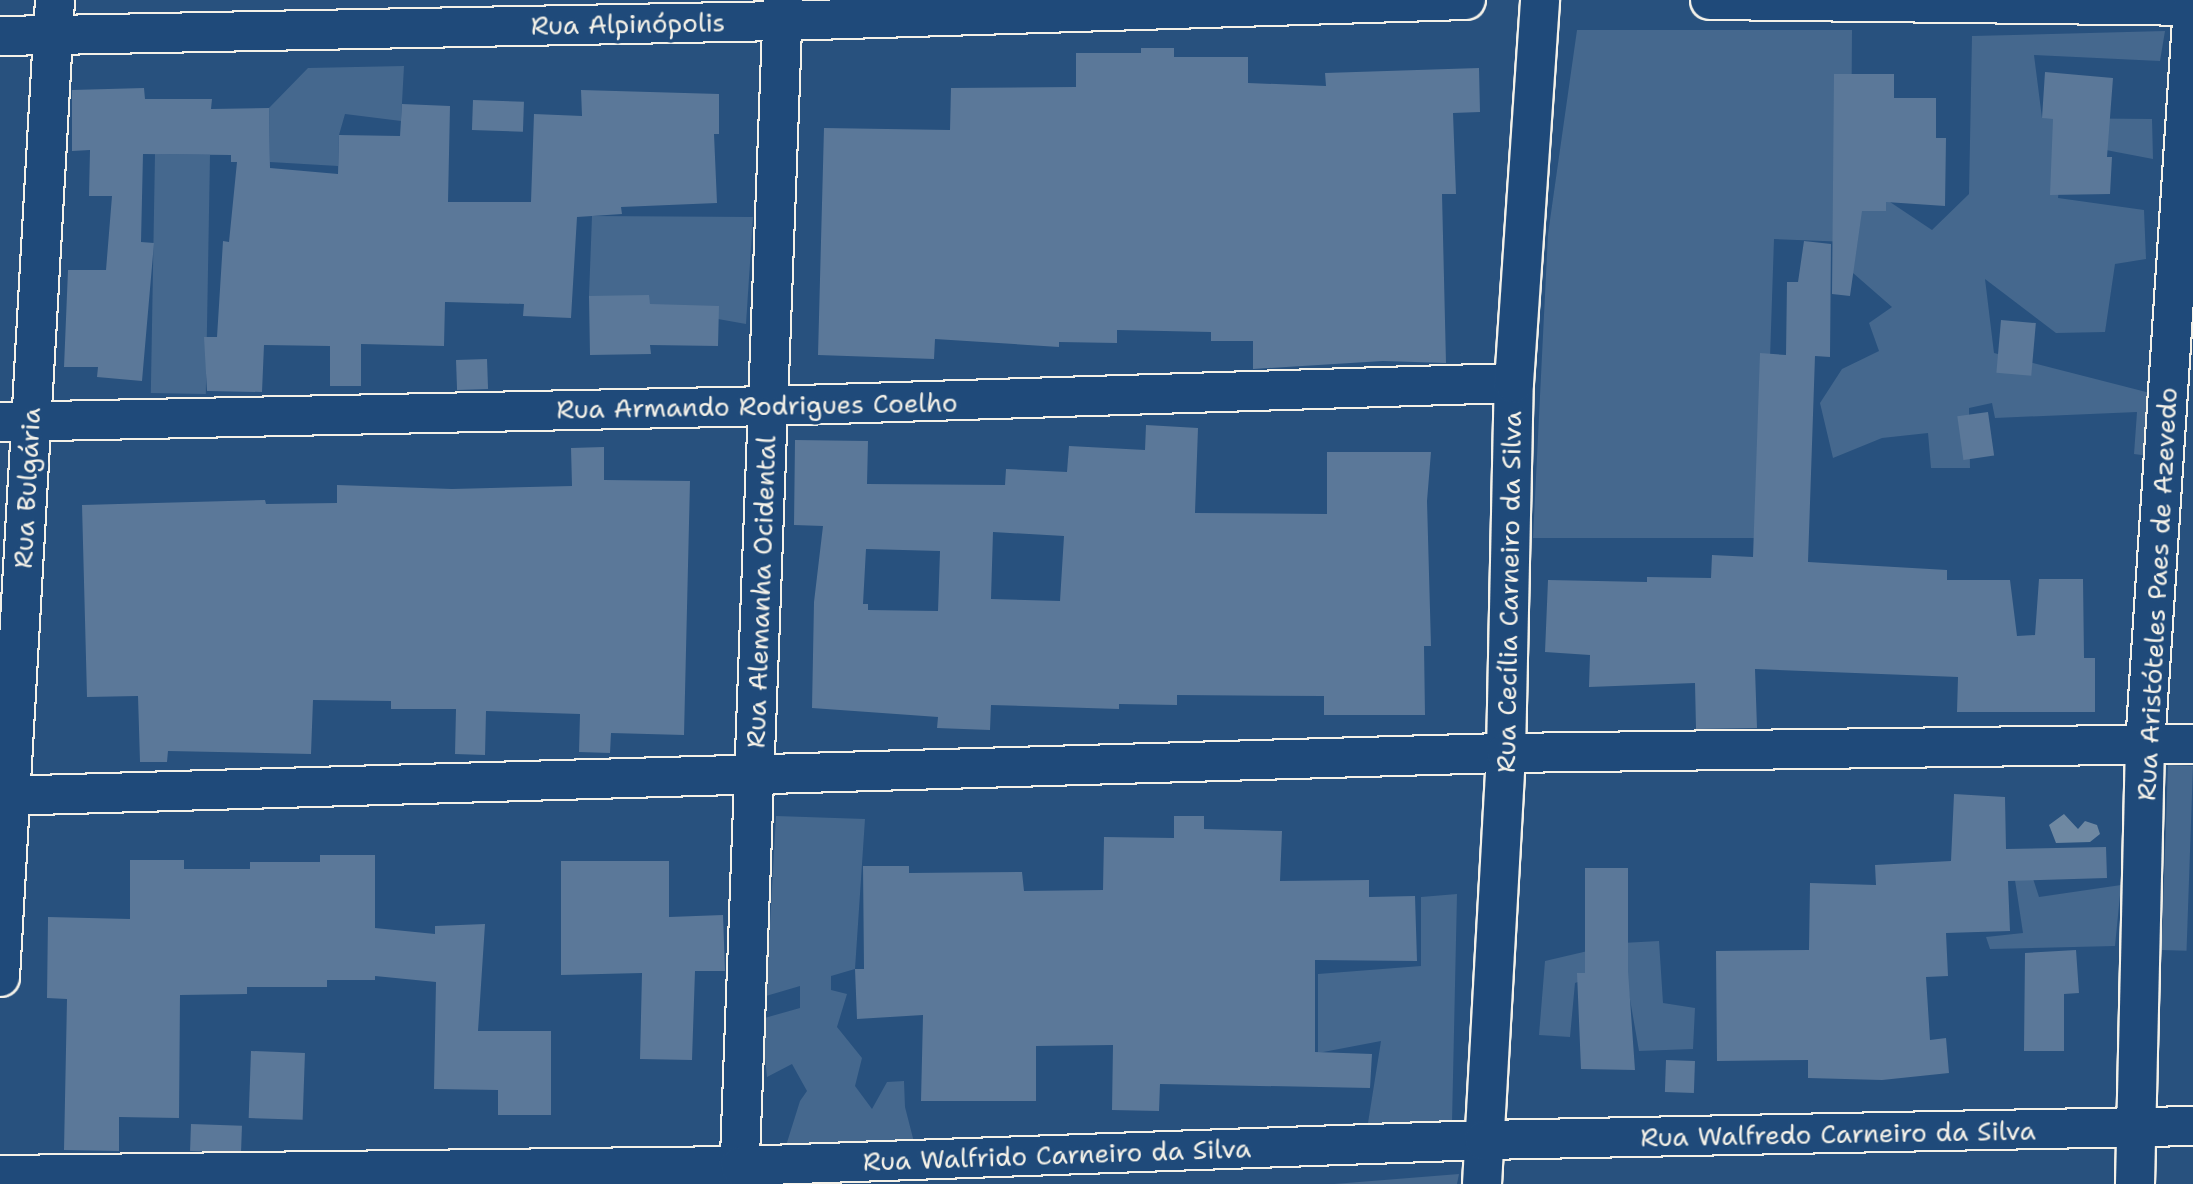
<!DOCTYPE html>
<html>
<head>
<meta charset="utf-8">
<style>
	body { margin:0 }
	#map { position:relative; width:2193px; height:1184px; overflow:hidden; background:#28517e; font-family:"Shantell Sans",sans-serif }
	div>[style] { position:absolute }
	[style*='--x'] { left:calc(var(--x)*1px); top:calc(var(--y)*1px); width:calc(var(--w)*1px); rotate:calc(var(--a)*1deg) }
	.green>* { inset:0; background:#45688e; transform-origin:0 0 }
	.water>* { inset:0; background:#6e88a2 }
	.building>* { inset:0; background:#5b7899; transform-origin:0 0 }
	.roads { filter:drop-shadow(2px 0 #f4f1e8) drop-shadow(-2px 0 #f4f1e8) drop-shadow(0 2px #f4f1e8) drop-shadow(0 -2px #f4f1e8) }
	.minor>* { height:38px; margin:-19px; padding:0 19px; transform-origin:19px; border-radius:19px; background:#1f4a7a }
	.major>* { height:38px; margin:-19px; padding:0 19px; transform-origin:19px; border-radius:19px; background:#1f4a7a }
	span { translate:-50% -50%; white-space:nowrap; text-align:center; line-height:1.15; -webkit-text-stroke:7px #1f4a7a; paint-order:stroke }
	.street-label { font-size:26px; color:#f4f1e8 }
</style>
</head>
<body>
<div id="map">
	<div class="green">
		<div style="clip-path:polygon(1577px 30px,1852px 30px,1851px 176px,1932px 230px,1969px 194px,1972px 36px,2165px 31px,2160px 61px,2034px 55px,2042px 118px,2152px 119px,2153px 159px,2064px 142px,2058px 198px,2144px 210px,2146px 259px,2115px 264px,2105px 332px,2056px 333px,1985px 279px,1994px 353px,2154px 394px,2149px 456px,2134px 454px,2137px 412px,1995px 418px,1992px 403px,1969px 408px,1970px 468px,1931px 468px,1928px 433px,1882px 438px,1833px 458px,1820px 403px,1842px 369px,1879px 351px,1869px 323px,1892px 307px,1853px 273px,1849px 242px,1774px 239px,1764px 538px,1533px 538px,1548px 234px)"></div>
		<div style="clip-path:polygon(404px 66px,401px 121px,345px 114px,339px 135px,338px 166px,270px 162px,269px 108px,308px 68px)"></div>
		<div style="left:155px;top:154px;width:55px;height:239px;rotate:1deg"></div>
		<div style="clip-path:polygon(592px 216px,753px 217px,746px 324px,589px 296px)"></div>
		<div style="left:2168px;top:765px;width:25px;height:185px;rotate:2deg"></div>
		<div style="clip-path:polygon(776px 816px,865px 819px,855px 969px,831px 976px,831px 990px,847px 994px,837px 1027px,862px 1058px,855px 1086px,872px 1109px,887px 1082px,904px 1081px,905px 1107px,916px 1150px,784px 1152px,800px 1101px,807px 1091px,792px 1064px,767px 1077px,761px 1019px,800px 1008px,800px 986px,766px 996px)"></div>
		<div style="clip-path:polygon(2024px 851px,2039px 897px,2121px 885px,2115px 946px,1990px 949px,1986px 937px,2023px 933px,2011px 854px)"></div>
		<div style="clip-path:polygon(1457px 894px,1452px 1123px,1368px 1123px,1381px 1041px,1318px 1053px,1318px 974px,1421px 966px,1421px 897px)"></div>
		<div style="clip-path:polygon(1659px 941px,1663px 1003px,1695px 1008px,1693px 1049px,1639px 1051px,1628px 988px,1607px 972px,1575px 983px,1570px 1037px,1539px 1035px,1545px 961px,1622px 943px)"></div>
		<div style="clip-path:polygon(1459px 1174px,1457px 1184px,1334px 1184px)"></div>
	</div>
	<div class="water">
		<div style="clip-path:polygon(2064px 814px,2078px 829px,2085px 821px,2097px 825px,2100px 834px,2090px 842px,2056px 843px,2049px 825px)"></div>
	</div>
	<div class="building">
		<div style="clip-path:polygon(1141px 48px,1174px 48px,1174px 57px,1248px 57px,1248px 83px,1326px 86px,1325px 73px,1479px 68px,1480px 112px,1453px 113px,1456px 194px,1442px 194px,1446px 363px,1383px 361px,1253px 369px,1253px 341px,1211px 341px,1211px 332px,1117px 330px,1117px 343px,1059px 342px,1059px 347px,935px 339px,934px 359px,818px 355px,824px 128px,950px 130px,951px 88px,1076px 87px,1076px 53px,1141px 53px)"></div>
		<div style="clip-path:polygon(2045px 72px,2113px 78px,2107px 157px,2112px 157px,2110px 194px,2050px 195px,2053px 119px,2042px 118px)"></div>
		<div style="clip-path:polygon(1834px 74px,1894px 74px,1894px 98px,1936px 98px,1936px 138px,1946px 138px,1945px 206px,1886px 202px,1886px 211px,1862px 211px,1850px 296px,1832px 294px)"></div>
		<div style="clip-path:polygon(144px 88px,145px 99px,212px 99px,211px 109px,269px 108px,270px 168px,338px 174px,339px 135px,400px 136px,402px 104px,450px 106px,448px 202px,531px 202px,534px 114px,582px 116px,581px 90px,719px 94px,719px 134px,714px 134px,717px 203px,621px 207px,622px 214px,577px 217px,571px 318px,523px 316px,524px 304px,445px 302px,444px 346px,361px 344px,361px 386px,330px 386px,330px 346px,264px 345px,262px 392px,207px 391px,204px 337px,217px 337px,223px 241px,229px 242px,237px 162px,231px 162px,231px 155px,143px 154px,141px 242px,154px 243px,142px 381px,97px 377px,98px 367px,64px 367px,68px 270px,106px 270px,112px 196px,89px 196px,90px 150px,72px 151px,72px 90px)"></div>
		<div style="left:473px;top:100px;width:51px;height:30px;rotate:2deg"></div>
		<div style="clip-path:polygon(1804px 241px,1831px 244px,1830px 357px,1815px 356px,1808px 562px,1947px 570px,1947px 580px,2010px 580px,2017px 636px,2035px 635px,2039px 579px,2083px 579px,2084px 658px,2095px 658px,2095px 712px,1957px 712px,1958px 677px,1755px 669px,1757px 728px,1696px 729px,1695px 683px,1589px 687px,1590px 655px,1545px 652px,1548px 580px,1647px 582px,1647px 577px,1711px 578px,1712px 555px,1753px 557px,1760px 353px,1786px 355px,1787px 282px,1798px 282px)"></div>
		<div style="clip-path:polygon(649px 295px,650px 304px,719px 306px,718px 346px,650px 345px,651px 354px,590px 355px,589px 296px)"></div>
		<div style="left:2001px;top:320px;width:35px;height:53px;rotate:5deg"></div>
		<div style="left:487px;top:359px;width:30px;height:31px;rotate:88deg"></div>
		<div style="left:1988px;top:412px;width:44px;height:31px;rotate:82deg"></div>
		<div style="clip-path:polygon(evenodd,1146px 425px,1198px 428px,1195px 513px,1327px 514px,1327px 452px,1431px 452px,1427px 501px,1431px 646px,1424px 646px,1425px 715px,1324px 715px,1324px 696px,1177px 695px,1177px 705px,1119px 704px,1119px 709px,991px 705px,990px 730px,937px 728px,938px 717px,812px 708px,814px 602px,823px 526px,794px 525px,795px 440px,868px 441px,867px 484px,1005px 485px,1006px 469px,1067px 472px,1069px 446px,1145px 450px,1146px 425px,993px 532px,1064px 536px,1060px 601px,991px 599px,993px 532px,1146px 425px,866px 549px,940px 551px,938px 611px,868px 610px,868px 604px,863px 604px,866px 549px)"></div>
		<div style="clip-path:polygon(604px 447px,604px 480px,690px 481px,684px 735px,611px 733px,610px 753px,579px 752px,580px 714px,486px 711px,485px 755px,455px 754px,456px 709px,391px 709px,391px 701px,313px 700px,311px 754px,168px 751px,167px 762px,140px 762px,138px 696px,87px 697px,82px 505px,265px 500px,266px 504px,337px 503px,337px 485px,452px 489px,572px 486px,571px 448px)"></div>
		<div style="clip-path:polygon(1954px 794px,2005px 797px,2006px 849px,2106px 847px,2107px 878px,2008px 881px,2010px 931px,1946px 933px,1948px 976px,1926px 977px,1930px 1040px,1946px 1038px,1949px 1073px,1882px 1080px,1808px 1078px,1808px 1060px,1717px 1061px,1716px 951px,1809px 950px,1810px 883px,1876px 885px,1875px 865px,1951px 861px)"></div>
		<div style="clip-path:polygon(1174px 816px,1204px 816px,1204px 829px,1282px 831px,1280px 881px,1369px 880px,1369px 897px,1415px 896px,1417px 961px,1315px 960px,1315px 1052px,1372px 1054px,1370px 1088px,1160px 1084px,1159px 1111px,1112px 1110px,1113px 1045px,1036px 1046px,1036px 1101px,921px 1101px,923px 1015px,857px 1019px,855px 969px,864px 969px,863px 866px,909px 866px,909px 873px,1022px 872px,1024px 891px,1103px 890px,1104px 837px,1174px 838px)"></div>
		<div style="clip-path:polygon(320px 855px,375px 855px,375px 928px,435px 934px,435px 926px,485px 924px,478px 1031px,551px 1031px,551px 1115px,498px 1115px,498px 1090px,434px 1089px,436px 982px,375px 976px,375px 980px,327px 980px,327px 987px,247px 987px,247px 994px,180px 995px,179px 1118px,119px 1117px,119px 1151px,64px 1150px,67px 999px,47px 998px,48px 917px,130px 919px,130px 860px,184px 860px,184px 869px,250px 869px,250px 862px,320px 862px)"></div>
		<div style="clip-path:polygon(561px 861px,669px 861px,669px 917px,723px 915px,725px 971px,695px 971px,692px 1060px,640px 1059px,642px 973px,561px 975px)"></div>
		<div style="clip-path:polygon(1585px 868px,1628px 868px,1628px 971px,1635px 1070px,1581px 1069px,1577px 973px,1585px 973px)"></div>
		<div style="clip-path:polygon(2076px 950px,2079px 993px,2064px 994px,2064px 1051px,2024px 1051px,2025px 953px)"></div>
		<div style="left:251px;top:1051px;width:54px;height:67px;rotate:2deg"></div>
		<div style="left:1666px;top:1060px;width:29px;height:32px;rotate:2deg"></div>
		<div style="left:191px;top:1124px;width:51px;height:27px;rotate:2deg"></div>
	</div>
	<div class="roads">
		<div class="minor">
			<div style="--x:1710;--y:0;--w:483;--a:0.7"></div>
			<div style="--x:0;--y:36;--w:782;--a:-1.1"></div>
			<div style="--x:782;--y:21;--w:684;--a:-1.76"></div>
			<div style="--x:0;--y:422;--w:768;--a:-1.19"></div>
			<div style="--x:768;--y:406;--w:746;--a:-1.77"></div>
			<div style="--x:0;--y:977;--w:979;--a:-86.78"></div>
			<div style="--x:739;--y:1184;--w:1185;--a:-87.87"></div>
			<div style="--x:1482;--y:1184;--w:432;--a:-86.8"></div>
			<div style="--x:1506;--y:753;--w:370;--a:-88.8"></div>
			<div style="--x:1514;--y:383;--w:384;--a:-86.1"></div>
			<div style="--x:2135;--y:1184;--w:438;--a:-88.7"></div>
			<div style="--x:2145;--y:746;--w:743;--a:-86.29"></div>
		</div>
		<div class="major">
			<div style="--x:0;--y:796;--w:1507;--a:-1.64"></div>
			<div style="--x:1506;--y:753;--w:687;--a:-0.75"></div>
			<div style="--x:0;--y:1175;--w:740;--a:-0.7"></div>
			<div style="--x:740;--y:1166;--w:744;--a:-2"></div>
			<div style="--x:1484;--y:1140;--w:709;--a:-1.13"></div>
		</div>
	</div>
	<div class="street-label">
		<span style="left:628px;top:24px;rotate:-1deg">Rua Alpinópolis</span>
		<span style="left:757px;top:406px;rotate:-1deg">Rua Armando Rodrigues Coelho</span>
		<span style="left:27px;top:488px;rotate:-87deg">Rua Bulgária</span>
		<span style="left:761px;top:592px;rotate:-88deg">Rua Alemanha Ocidental</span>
		<span style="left:1509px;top:592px;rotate:-89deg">Rua Cecília Carneiro da Silva</span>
		<span style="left:2157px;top:594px;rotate:-87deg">Rua Aristóteles Paes de Azevedo</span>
		<span style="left:1838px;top:1134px;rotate:-1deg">Rua Walfredo Carneiro da Silva</span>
		<span style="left:1057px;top:1155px;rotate:-2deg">Rua Walfrido Carneiro da Silva</span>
	</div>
</div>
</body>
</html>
